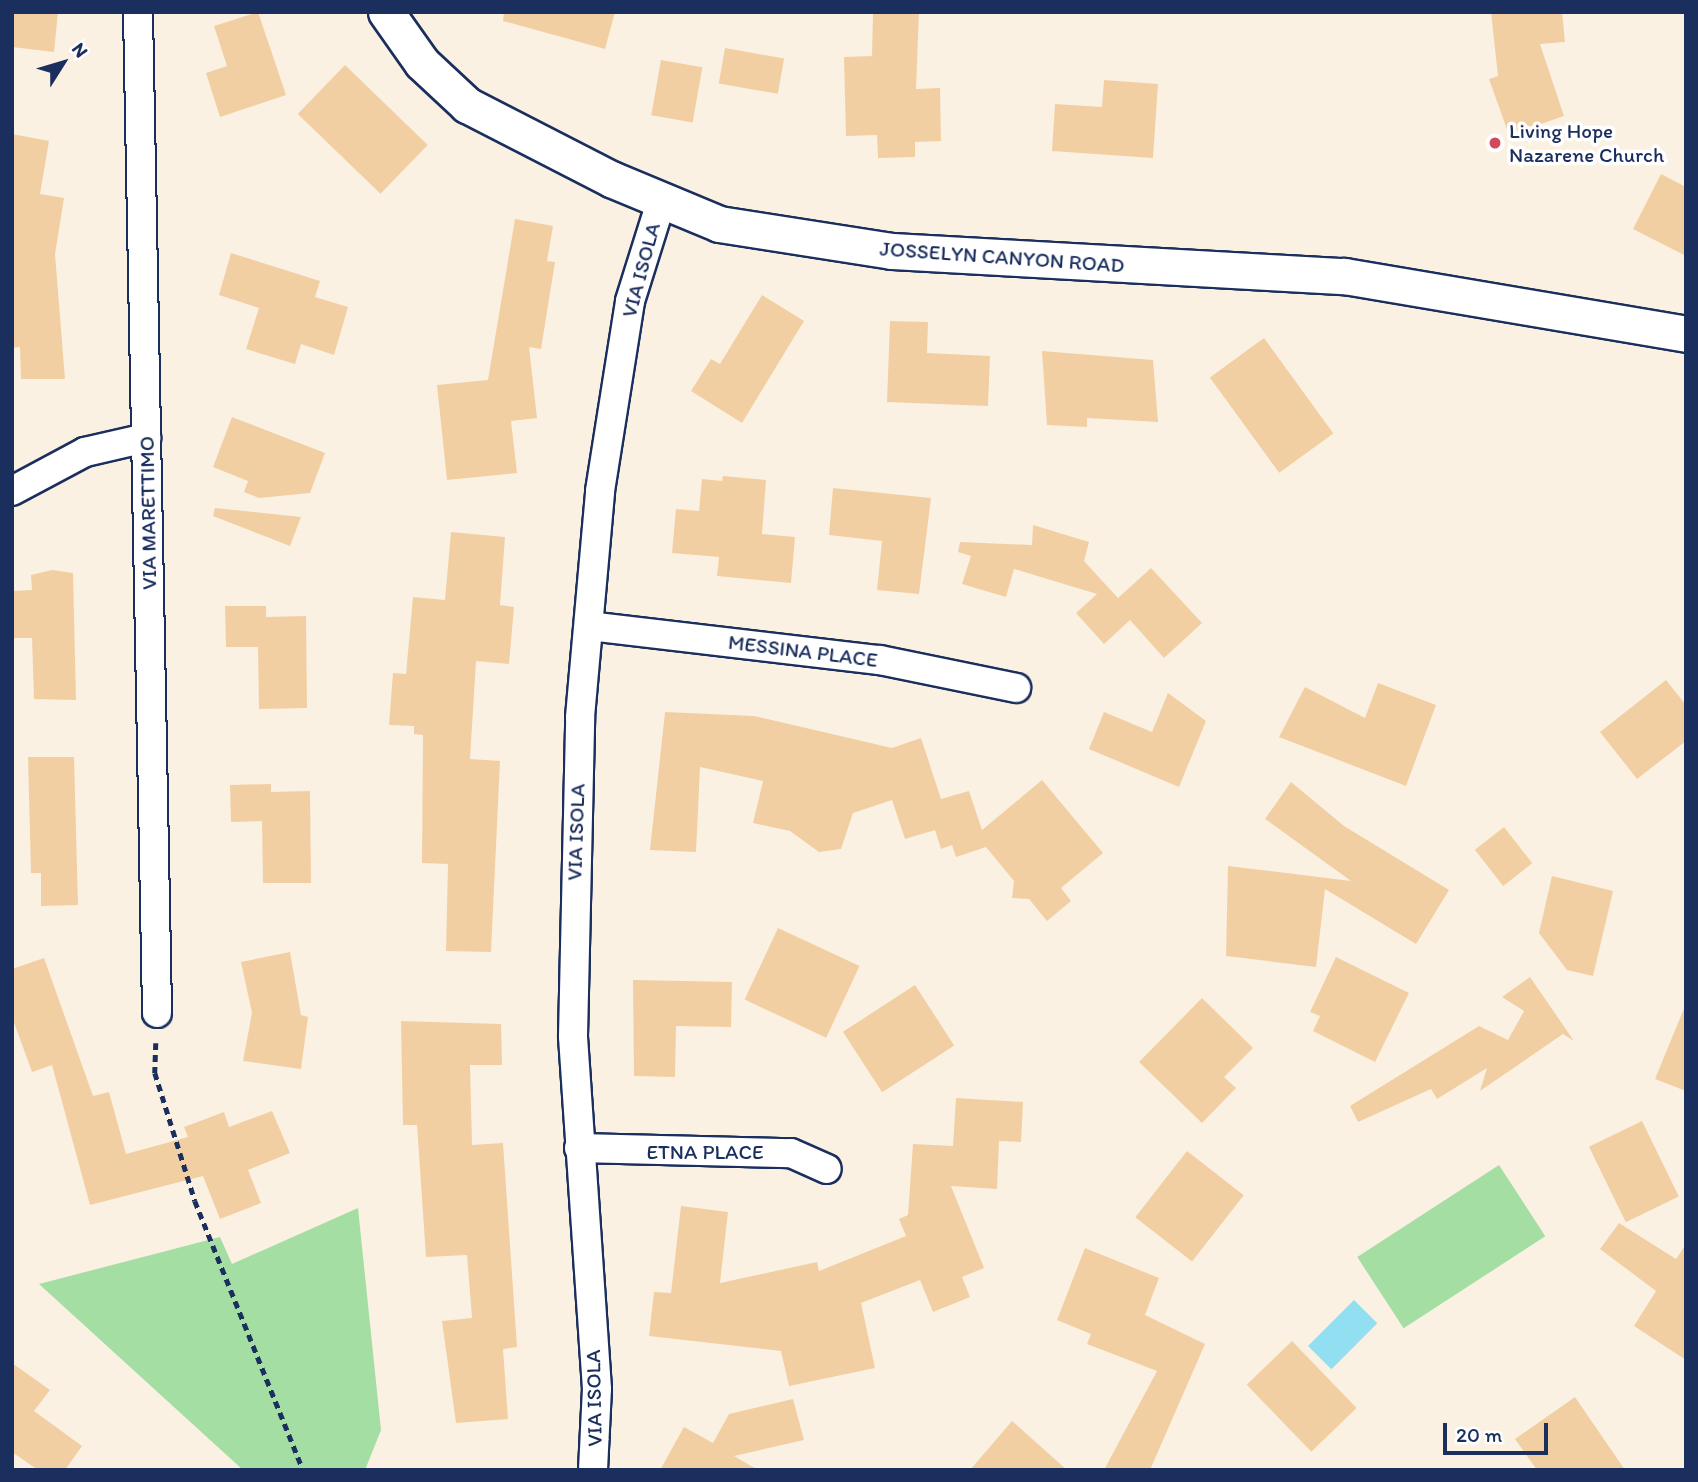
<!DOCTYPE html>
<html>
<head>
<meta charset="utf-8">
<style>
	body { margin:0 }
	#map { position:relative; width:1698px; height:1482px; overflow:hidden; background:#fbf1e3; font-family:Itim,sans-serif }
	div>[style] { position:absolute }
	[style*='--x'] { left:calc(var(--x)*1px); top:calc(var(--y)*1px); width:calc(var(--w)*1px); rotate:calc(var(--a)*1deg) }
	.green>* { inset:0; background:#a4dea3; transform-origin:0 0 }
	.water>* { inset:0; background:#91dff0; transform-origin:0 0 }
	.building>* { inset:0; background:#f2cfa3; transform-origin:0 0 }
	.path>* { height:4.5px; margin-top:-2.25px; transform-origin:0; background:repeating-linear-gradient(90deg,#1b2f5e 0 7px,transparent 0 12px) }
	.roads { filter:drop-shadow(2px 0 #1b2f5e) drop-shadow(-2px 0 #1b2f5e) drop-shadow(0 2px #1b2f5e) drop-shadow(0 -2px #1b2f5e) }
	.minor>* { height:28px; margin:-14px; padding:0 14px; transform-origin:14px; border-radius:14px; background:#fff }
	.tertiary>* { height:35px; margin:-17.5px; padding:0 17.5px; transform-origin:17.5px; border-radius:17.5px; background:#fff }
	.dots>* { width:19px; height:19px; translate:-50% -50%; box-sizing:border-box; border:4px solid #fff; border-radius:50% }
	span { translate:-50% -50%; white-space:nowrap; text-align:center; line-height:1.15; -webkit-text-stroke:7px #fff; paint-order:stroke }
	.poi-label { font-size:21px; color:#1b2f5e }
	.left { translate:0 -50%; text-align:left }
	.street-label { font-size:21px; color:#1b2f5e }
	.frame { position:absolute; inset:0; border:14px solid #1b2f5e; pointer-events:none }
	.north { position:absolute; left:28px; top:28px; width:70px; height:70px; -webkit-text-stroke:5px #fff; paint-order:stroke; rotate:53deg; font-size:19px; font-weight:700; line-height:28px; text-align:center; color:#1b2f5e }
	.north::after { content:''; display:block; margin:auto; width:24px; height:32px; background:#1b2f5e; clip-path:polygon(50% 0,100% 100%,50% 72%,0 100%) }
	.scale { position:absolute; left:1443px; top:1423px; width:105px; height:32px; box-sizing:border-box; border:4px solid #1b2f5e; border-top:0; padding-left:9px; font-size:21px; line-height:24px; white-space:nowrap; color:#1b2f5e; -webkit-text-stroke:5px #fff; paint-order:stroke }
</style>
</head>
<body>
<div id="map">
	<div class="green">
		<div style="left:1499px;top:1165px;width:85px;height:169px;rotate:57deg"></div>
		<div style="clip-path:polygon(358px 1208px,381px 1430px,365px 1470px,243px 1470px,39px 1284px,220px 1237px,232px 1264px)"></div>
	</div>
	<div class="water">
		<div style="left:1354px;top:1300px;width:33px;height:65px;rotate:45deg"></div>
	</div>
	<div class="building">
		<div style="clip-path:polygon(12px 12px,58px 12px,54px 52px,12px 47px)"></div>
		<div style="clip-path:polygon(258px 12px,286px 95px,220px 117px,206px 73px,227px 66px,214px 26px)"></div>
		<div style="clip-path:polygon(504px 12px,615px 12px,605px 49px,503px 21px)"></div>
		<div style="clip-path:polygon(873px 12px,919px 12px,916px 89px,940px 88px,941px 141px,915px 142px,915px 157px,878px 158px,877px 135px,846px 136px,844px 57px,872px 56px)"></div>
		<div style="clip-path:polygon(1491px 12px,1562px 12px,1565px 42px,1540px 44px,1564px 116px,1509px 135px,1489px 79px,1498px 76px)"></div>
		<div style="left:725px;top:48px;width:60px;height:36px;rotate:10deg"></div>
		<div style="left:661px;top:60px;width:42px;height:56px;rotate:10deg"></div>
		<div style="left:345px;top:65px;width:115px;height:68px;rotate:44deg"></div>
		<div style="clip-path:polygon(1104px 80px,1158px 84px,1153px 158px,1052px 151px,1055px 104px,1102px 107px)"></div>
		<div style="clip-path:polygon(12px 134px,49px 141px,40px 194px,64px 198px,55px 254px,65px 379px,21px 379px,20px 347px,12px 348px)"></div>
		<div style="clip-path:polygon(1661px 174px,1686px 187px,1686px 256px,1633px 229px)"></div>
		<div style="clip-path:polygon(515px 219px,553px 226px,547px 261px,555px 262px,541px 349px,529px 347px,537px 418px,511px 421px,517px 473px,447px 480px,437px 385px,488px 380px)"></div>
		<div style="clip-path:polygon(231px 253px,320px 281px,315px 297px,348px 307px,334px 355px,301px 344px,295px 364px,246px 349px,259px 308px,219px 295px)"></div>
		<div style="clip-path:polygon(762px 295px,804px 321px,742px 423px,691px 391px,711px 359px,720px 364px)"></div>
		<div style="clip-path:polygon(890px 321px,928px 322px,927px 353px,990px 356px,988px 406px,887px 402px)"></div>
		<div style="left:1264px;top:338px;width:118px;height:67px;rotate:54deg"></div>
		<div style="clip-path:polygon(1042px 351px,1153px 360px,1158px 422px,1087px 418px,1087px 427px,1047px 425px)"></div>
		<div style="clip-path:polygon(232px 417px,325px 453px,310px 493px,259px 498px,244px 492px,248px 481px,213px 467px)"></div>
		<div style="clip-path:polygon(723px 476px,766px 480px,762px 534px,795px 537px,791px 583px,717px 576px,719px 557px,672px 553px,676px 509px,699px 511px,702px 479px,722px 481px)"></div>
		<div style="clip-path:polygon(833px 488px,931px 498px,919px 594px,877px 590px,882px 541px,829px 535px)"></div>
		<div style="clip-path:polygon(215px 508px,301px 517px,290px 546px,213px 516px)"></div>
		<div style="clip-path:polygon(1033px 525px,1089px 542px,1084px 561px,1118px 598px,1151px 568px,1202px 623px,1164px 658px,1130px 620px,1104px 644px,1076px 613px,1097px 594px,1014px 569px,1006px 597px,962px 584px,971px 556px,958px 552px,960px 542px,1032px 545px)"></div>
		<div style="clip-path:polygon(451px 532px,505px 537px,500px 605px,514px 607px,509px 664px,476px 661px,470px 759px,500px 761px,491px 952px,446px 951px,448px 864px,422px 863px,423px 735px,414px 734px,414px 726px,389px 725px,393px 673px,406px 674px,413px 597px,445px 600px)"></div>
		<div style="clip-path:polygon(52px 570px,73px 573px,76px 700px,34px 699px,32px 638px,12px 638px,12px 591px,32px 590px,31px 575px)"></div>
		<div style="clip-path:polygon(225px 606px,266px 606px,266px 617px,306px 616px,307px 708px,259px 709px,258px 647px,226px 647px)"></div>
		<div style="clip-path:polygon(1666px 680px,1686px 705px,1686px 741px,1637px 779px,1600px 732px)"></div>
		<div style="clip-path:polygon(1378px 683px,1436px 705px,1406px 786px,1279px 737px,1305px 687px,1365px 718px)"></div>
		<div style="clip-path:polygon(1168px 693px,1206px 721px,1179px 787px,1089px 749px,1104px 712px,1152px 732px)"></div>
		<div style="clip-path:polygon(665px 712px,754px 716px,892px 748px,921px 738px,941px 799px,969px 791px,982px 830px,1042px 780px,1103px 853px,1061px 888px,1071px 901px,1047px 921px,1029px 899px,1012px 898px,1014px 881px,986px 847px,956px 857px,952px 845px,941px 849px,935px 830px,905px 839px,892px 800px,853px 813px,841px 849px,819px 852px,790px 831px,753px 823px,763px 781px,700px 767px,696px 852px,650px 850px)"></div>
		<div style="clip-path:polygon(28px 757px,74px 757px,78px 905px,41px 906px,41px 873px,31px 873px)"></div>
		<div style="clip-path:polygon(1291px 782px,1344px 826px,1449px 890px,1416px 944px,1325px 889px,1316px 967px,1226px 956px,1228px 866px,1351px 881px,1265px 819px)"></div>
		<div style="clip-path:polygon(271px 784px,271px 792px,310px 791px,311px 883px,263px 883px,262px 821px,231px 822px,230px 785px)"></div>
		<div style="left:1504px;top:827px;width:46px;height:37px;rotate:52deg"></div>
		<div style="clip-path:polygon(1552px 876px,1613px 891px,1593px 976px,1567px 970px,1539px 933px)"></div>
		<div style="left:778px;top:928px;width:90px;height:79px;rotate:25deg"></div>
		<div style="clip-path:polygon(290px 952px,301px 1015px,308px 1017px,301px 1069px,243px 1061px,252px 1013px,241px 962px)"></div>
		<div style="clip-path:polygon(1336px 957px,1409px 993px,1375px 1062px,1313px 1031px,1320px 1016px,1310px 1012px)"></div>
		<div style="clip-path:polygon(44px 958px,93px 1096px,109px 1092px,126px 1154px,188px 1137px,184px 1127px,224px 1112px,229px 1127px,272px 1111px,290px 1153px,248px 1170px,261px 1203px,220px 1219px,203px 1176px,90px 1205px,52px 1065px,32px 1072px,12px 1017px,12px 969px)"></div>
		<div style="clip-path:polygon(1530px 977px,1574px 1041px,1563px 1034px,1480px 1091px,1487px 1068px,1437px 1099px,1431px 1089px,1358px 1122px,1350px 1106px,1479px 1026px,1508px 1040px,1524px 1011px,1502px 997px)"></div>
		<div style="clip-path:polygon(633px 980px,732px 982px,731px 1027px,676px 1026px,675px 1077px,634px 1076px)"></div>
		<div style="left:915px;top:985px;width:72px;height:86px;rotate:57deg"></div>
		<div style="clip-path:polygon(1202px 998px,1253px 1048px,1224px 1077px,1236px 1088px,1202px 1123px,1139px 1062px)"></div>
		<div style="clip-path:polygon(1685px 1006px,1686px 1006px,1686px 1091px,1655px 1079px)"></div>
		<div style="clip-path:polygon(401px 1021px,501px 1024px,502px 1065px,470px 1065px,472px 1145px,503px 1143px,517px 1347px,503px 1349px,508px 1419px,456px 1423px,442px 1321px,472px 1318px,467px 1255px,426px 1257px,417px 1125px,403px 1125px)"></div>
		<div style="clip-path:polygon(956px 1098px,1023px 1102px,1021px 1142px,999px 1141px,997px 1189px,951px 1186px,984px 1268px,962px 1277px,970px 1297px,933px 1312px,920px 1280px,861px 1303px,875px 1368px,789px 1386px,781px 1351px,649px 1336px,654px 1292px,671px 1293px,681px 1206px,728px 1212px,720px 1283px,817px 1262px,819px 1271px,906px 1236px,899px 1219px,908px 1215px,913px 1144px,953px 1146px)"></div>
		<div style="left:1642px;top:1121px;width:84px;height:59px;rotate:64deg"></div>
		<div style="left:1187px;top:1151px;width:72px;height:84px;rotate:38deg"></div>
		<div style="clip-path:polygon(1619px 1223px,1676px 1259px,1686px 1244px,1686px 1360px,1634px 1326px,1656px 1291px,1600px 1249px)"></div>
		<div style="clip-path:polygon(1085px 1248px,1159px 1278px,1145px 1315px,1205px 1344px,1150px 1470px,1104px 1470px,1157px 1371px,1087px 1344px,1091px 1334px,1057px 1320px)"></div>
		<div style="left:1292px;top:1341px;width:93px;height:63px;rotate:46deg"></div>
		<div style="clip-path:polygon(12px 1363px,50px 1390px,34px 1411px,82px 1446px,65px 1470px,38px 1470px,12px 1452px)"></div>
		<div style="clip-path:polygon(1575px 1397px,1625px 1470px,1537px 1470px,1515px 1439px)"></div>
		<div style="clip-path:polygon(793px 1399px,804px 1440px,734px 1456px,758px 1470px,660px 1470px,684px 1427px,713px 1443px,729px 1414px)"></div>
		<div style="clip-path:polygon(1012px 1421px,1067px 1470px,970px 1470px)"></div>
	</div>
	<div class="path">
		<div style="--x:156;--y:1043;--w:30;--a:92"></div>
		<div style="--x:155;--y:1073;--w:134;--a:72.6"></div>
		<div style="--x:195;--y:1201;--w:290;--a:68.1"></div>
	</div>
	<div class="roads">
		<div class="minor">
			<div style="--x:138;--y:12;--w:1001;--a:88.91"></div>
			<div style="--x:12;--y:491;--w:83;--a:-28.1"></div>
			<div style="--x:85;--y:452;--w:63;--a:-12.9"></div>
			<div style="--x:589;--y:626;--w:293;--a:6.7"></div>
			<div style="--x:880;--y:660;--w:139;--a:11.6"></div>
			<div style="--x:579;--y:1148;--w:212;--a:1.4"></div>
			<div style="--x:791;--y:1153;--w:39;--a:24"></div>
			<div style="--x:593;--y:1470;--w:81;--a:-87.2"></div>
			<div style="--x:597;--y:1389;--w:354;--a:-93.9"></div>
			<div style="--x:573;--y:1036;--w:319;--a:-88.7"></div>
			<div style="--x:580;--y:717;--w:227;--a:-84.9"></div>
			<div style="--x:600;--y:491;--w:192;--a:-81"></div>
			<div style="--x:630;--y:301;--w:104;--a:-72.6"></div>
		</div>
		<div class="tertiary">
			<div style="--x:386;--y:12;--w:62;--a:54.8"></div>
			<div style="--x:422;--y:63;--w:62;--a:43"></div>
			<div style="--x:467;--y:105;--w:162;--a:27.2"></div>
			<div style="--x:611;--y:179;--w:117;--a:22.6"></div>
			<div style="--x:719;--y:224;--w:175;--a:8.9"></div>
			<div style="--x:892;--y:251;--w:453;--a:3.2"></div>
			<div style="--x:1344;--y:276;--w:347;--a:9.6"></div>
		</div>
	</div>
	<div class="dots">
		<div style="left:1495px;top:143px;background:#d1495b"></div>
	</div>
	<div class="poi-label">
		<span class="left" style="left:1509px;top:143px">Living Hope<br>Nazarene Church</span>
	</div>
	<div class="street-label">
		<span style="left:1002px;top:257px;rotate:4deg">JOSSELYN CANYON ROAD</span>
		<span style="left:641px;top:270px;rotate:-75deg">VIA ISOLA</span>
		<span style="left:148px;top:513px;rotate:-91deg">VIA MARETTIMO</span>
		<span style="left:803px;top:651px;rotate:7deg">MESSINA PLACE</span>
		<span style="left:576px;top:832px;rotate:-88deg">VIA ISOLA</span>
		<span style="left:705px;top:1152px">ETNA PLACE</span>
		<span style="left:594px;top:1398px;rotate:-91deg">VIA ISOLA</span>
	</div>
	<div class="frame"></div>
	<div class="north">N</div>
	<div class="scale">20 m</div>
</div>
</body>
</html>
